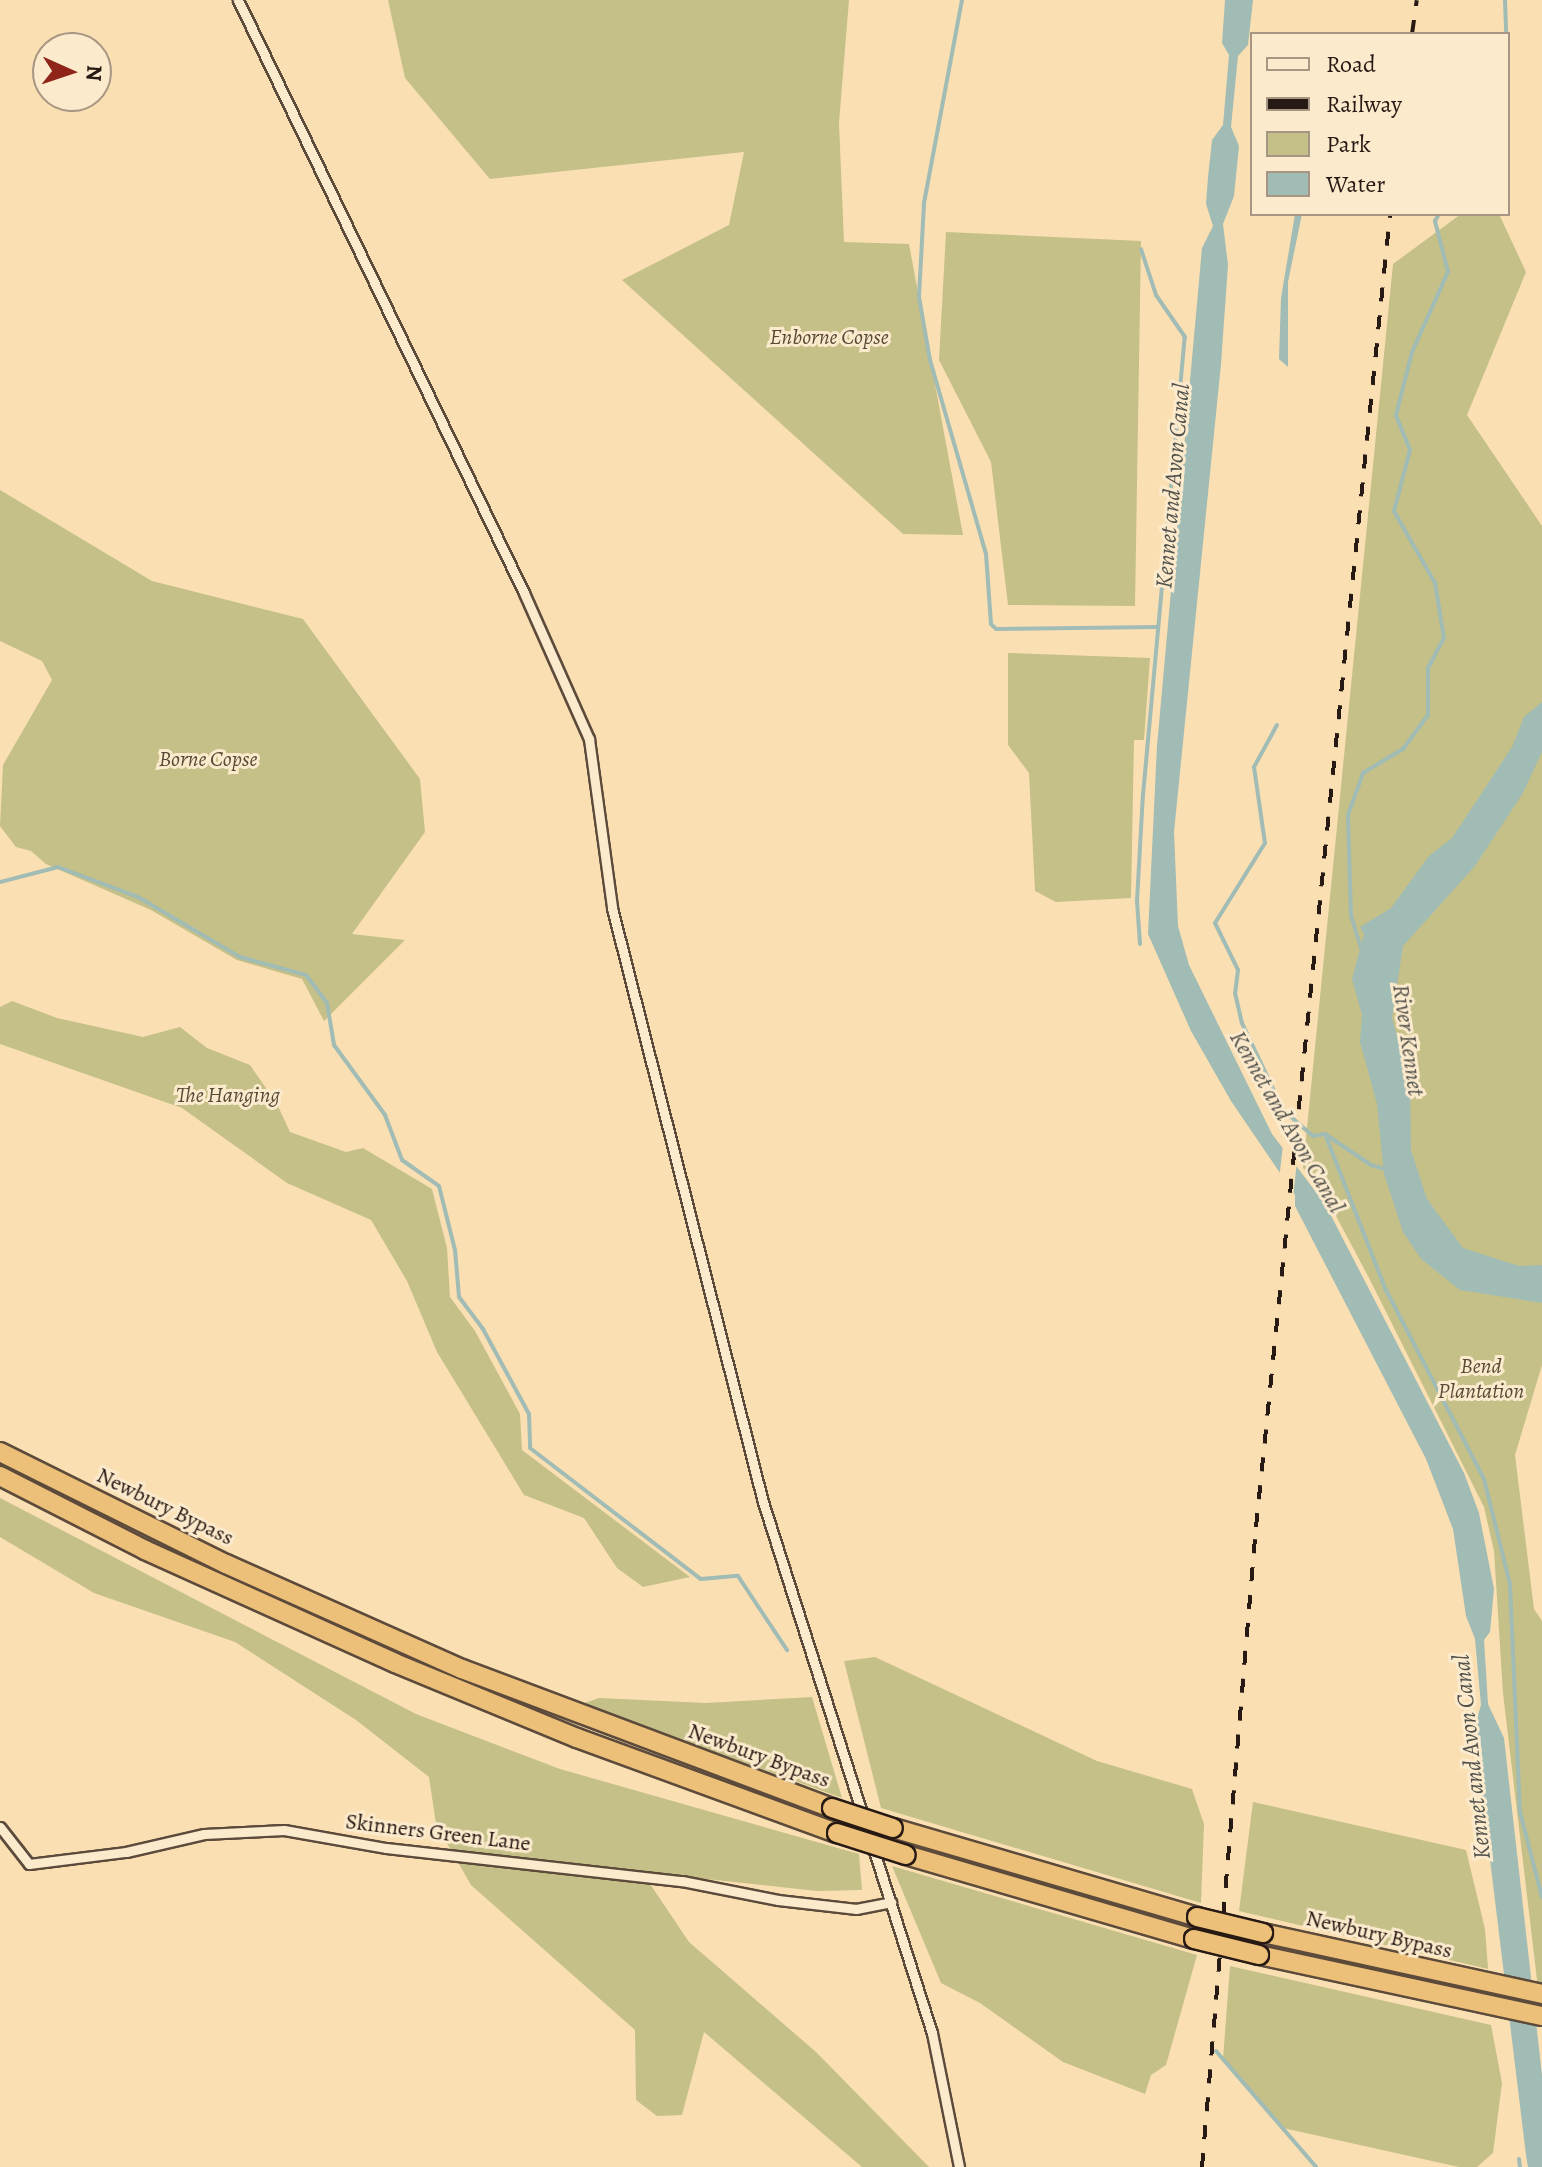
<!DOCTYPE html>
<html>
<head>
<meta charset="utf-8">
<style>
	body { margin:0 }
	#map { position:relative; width:1542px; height:2167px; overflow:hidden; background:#fadfb2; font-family:Alegreya,serif }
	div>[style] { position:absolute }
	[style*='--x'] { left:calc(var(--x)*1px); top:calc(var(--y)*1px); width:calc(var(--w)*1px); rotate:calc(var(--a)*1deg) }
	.green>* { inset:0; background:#c4c088 }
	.water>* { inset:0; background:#a1bbb5 }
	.pier>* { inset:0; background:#fadfb2 }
	.stream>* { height:4px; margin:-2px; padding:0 2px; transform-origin:2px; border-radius:2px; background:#a1bbb5 }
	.roads { filter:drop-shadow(2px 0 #5c4a3b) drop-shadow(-2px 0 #5c4a3b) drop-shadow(0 2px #5c4a3b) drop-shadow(0 -2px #5c4a3b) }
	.street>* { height:9px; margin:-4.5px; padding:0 4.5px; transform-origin:4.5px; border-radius:4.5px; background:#fceacd }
	.highway>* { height:18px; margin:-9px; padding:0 9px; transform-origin:9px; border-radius:9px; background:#edc079 }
	.rail>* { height:4px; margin-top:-2px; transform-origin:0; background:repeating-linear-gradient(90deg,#271913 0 14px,transparent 0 28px) }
	.bridges { filter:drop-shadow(2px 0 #271913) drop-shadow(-2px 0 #271913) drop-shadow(0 2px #271913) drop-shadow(0 -2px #271913) }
	.highway-bridge>* { height:18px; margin:-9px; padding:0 9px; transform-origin:9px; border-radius:9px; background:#edc079 }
	span { translate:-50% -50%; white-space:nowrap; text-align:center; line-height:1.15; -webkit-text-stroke:6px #fceacd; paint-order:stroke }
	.park-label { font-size:22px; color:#564b36; font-style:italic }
	.street-label { font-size:22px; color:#271913 }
	.water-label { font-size:24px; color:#52524c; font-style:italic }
	.legend { position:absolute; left:1250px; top:32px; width:260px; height:184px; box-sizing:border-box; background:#fceacd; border:2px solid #a79683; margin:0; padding:10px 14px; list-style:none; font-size:24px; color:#271913 }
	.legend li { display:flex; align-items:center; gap:16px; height:40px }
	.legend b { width:40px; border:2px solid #a79683 }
	.north { position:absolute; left:32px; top:32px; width:80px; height:80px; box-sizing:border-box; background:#fceacd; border:2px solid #a79683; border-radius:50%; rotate:93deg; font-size:22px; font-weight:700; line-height:32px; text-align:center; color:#271913 }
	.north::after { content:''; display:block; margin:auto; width:28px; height:36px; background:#8f2418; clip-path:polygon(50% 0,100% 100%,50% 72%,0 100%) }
</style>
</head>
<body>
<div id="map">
	<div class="green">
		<div style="clip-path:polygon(388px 0,849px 0,839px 123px,844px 242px,909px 244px,963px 535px,903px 534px,622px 280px,729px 225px,744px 152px,490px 179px,405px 78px)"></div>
		<div style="clip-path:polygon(1461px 214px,1499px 214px,1526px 272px,1467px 415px,1542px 526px,1542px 1365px,1515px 1455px,1534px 1609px,1542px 1621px,1542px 2022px,1503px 1693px,1494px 1551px,1484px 1507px,1369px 1278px,1327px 1199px,1303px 1168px,1393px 264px)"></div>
		<div style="clip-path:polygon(946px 232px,1141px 241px,1135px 606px,1008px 605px,991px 462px,939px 360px)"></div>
		<div style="clip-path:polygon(0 490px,152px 581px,303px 619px,420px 779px,425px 832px,352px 934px,405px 940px,324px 1021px,302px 979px,237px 960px,151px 910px,46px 864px,31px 851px,16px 847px,0 826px,3px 765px,52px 680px,42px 661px,0 641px)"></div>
		<div style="clip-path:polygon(1008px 653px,1150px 658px,1144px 740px,1134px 740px,1131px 898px,1056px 902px,1035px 891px,1029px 773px,1008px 745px)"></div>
		<div style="clip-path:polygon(12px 1001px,57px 1018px,143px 1037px,180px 1027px,207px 1048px,250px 1065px,277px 1104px,290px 1132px,346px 1152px,363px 1148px,432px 1189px,447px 1248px,450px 1297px,475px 1331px,520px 1414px,522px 1450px,690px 1577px,643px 1587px,617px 1568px,584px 1518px,524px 1495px,437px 1352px,407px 1281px,371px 1220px,287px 1183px,182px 1108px,0 1044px,0 1007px)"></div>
		<div style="clip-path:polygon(0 1498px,416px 1714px,560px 1769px,859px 1854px,862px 1890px,817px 1891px,642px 1872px,689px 1942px,816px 2052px,929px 2167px,862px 2167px,704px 2032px,682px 2115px,657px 2116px,636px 2100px,635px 2030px,471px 1885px,436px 1824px,429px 1777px,356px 1720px,235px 1642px,94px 1593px,0 1537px)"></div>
		<div style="clip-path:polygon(875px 1657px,1097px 1761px,1192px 1789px,1204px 1824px,1201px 1903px,881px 1808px,844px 1661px)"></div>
		<div style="clip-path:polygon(812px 1697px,842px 1798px,582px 1704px,599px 1698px,706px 1703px)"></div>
		<div style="clip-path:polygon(1253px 1802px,1466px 1850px,1485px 1929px,1488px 1969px,1239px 1911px)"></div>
		<div style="clip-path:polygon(892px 1866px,1197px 1955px,1166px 2065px,1151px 2075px,1145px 2094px,1063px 2062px,980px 2003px,941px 1983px)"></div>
		<div style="clip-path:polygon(1230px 1966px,1491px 2025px,1502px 2083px,1493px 2153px,1477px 2167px,1459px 2167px,1283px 2128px,1223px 2059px)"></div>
	</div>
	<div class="water">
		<div style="clip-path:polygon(1225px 0,1253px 0,1248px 45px,1238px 56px,1231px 127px,1239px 146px,1234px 196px,1223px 224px,1228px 265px,1221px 364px,1174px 832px,1178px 926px,1189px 965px,1272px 1134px,1325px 1204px,1464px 1473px,1479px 1513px,1494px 1589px,1490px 1632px,1484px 1640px,1488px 1704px,1504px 1738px,1542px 2075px,1542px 2167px,1528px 2167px,1526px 2155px,1474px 1728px,1481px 1705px,1475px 1639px,1466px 1616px,1453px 1529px,1426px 1459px,1295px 1206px,1295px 1195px,1231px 1101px,1191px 1031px,1148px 934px,1157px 746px,1202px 248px,1213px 226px,1206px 204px,1208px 177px,1212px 140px,1223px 125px,1229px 55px,1222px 43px)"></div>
		<div style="clip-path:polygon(1295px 214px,1302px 214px,1288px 282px,1288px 367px,1279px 359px,1281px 298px)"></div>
		<div style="clip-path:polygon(1542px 702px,1542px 752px,1523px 793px,1475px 866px,1403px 946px,1392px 1018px,1410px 1080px,1411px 1150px,1427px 1199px,1463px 1248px,1519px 1266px,1542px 1265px,1542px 1303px,1460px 1290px,1421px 1259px,1403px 1232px,1384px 1174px,1377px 1104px,1360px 1042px,1362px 1015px,1352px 979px,1364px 934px,1360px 927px,1391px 908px,1429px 856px,1452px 838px,1512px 747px,1524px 717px)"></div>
	</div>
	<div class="pier">
		<div style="clip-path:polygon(1283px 1145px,1297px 1161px,1292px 1207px,1291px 1196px,1279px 1180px)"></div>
	</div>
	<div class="stream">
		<div style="--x:962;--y:0;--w:208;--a:100.6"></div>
		<div style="--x:924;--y:204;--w:93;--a:93.1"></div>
		<div style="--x:919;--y:297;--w:64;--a:80.1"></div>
		<div style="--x:930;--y:360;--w:202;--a:73.9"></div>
		<div style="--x:986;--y:554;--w:70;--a:85.9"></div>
		<div style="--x:991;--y:624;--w:7;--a:45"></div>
		<div style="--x:996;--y:629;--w:162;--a:-0.7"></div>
		<div style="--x:1505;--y:0;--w:34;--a:88"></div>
		<div style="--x:1277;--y:725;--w:48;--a:118.7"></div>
		<div style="--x:1254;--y:767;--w:77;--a:81.8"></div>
		<div style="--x:1265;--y:843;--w:94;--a:122"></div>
		<div style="--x:1215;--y:923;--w:52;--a:63.9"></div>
		<div style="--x:1238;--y:970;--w:23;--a:97"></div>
		<div style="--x:1235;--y:993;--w:31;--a:77"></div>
		<div style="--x:1242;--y:1023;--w:96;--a:64.8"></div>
		<div style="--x:1283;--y:1110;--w:40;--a:41"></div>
		<div style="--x:1313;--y:1136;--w:12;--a:-9"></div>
		<div style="--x:1325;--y:1134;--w:55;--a:34"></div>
		<div style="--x:1371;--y:1165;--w:18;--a:16"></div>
		<div style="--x:0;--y:882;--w:60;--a:-14.5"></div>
		<div style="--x:58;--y:867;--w:85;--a:20.6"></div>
		<div style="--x:138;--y:897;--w:118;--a:30.5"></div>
		<div style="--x:240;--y:957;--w:68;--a:15.3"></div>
		<div style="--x:306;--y:975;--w:35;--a:53"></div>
		<div style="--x:327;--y:1003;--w:43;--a:80.5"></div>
		<div style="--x:334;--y:1045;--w:87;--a:53.9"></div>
		<div style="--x:385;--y:1115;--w:48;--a:69.3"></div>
		<div style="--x:402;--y:1160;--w:45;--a:35.1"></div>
		<div style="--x:439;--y:1186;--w:66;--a:76"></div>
		<div style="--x:455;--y:1250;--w:47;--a:85.1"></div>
		<div style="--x:459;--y:1297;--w:40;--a:53"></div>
		<div style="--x:483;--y:1329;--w:97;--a:61.6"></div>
		<div style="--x:529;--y:1414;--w:34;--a:88"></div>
		<div style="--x:530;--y:1448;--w:215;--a:37.5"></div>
		<div style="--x:701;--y:1579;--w:37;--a:-5"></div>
		<div style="--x:738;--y:1576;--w:89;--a:56.5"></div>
		<div style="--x:1140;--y:944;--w:43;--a:-94"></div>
		<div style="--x:1137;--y:901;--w:106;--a:-86.8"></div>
		<div style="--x:1143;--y:795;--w:460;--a:-84.8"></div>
		<div style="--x:1185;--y:337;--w:51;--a:-124.6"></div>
		<div style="--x:1156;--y:295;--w:48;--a:-108.1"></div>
		<div style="--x:1361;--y:948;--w:34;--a:-107"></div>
		<div style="--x:1351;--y:916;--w:101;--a:-91.7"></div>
		<div style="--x:1348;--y:815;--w:45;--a:-70.3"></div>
		<div style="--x:1363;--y:773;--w:47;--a:-31"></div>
		<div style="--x:1403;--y:749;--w:42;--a:-53.7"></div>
		<div style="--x:1428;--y:715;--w:47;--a:-90"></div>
		<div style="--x:1428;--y:668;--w:34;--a:-62"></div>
		<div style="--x:1444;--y:638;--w:56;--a:-99.3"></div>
		<div style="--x:1435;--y:583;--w:83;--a:-119.7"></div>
		<div style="--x:1394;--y:511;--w:63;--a:-75.3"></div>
		<div style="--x:1410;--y:450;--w:38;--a:-112"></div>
		<div style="--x:1396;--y:415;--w:65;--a:-75.7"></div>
		<div style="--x:1412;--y:352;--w:88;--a:-65.8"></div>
		<div style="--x:1448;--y:272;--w:53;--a:-104.3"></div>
		<div style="--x:1435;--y:221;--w:8;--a:-60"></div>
		<div style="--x:1325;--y:1134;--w:165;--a:68.7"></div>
		<div style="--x:1385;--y:1288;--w:215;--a:62.6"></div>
		<div style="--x:1484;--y:1479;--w:108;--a:76.1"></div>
		<div style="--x:1510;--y:1584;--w:228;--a:87.5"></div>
		<div style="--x:1520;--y:1812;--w:88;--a:75.5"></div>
		<div style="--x:1216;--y:2051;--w:153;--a:49.2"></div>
		<div style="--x:1519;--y:2159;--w:8;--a:83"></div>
	</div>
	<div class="roads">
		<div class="street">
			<div style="--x:238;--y:0;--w:658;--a:64.25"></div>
			<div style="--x:524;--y:593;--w:160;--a:66"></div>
			<div style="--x:589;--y:739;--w:171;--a:82.2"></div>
			<div style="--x:612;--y:908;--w:613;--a:75.74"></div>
			<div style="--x:763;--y:1502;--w:557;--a:72.35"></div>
			<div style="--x:932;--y:2033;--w:137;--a:78.6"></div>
			<div style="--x:0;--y:1827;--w:47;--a:51.9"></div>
			<div style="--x:29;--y:1864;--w:98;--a:-7.1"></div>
			<div style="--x:126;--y:1852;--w:80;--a:-13"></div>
			<div style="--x:204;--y:1834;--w:80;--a:-2.9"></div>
			<div style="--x:284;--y:1830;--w:104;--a:10"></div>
			<div style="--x:386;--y:1848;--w:298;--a:6.4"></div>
			<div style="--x:682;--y:1881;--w:98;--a:11.2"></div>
			<div style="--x:778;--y:1900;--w:79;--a:6.6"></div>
			<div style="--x:856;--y:1909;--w:36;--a:-11"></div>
		</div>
		<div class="highway">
			<div style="--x:0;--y:1452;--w:252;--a:26.4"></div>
			<div style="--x:226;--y:1564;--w:258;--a:24"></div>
			<div style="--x:462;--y:1669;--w:395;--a:20.6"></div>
			<div style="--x:0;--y:1476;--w:163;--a:27"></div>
			<div style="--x:145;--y:1550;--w:274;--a:24.3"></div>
			<div style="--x:395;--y:1663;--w:197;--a:22.4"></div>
			<div style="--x:577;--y:1738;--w:277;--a:20.1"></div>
			<div style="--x:893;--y:1828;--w:317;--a:16.3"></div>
			<div style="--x:906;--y:1855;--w:300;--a:16.3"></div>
			<div style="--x:1263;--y:1933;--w:286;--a:12.3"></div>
			<div style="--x:1259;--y:1955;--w:289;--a:12.2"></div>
		</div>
	</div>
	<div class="rail">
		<div style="--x:1412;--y:34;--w:34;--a:-82"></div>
		<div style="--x:1202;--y:2167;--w:642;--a:-85.18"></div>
		<div style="--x:1256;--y:1527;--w:1320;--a:-84.17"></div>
	</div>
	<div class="bridges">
		<div class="highway-bridge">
			<div style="--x:832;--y:1808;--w:64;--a:18.2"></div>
			<div style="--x:837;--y:1833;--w:72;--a:17.7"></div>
			<div style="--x:1197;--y:1917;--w:68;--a:13.6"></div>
			<div style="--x:1194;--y:1939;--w:67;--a:13.8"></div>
		</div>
	</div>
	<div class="park-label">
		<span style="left:829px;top:338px">Enborne Copse</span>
		<span style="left:208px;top:760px">Borne Copse</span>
		<span style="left:228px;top:1096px">The Hanging</span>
		<span style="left:1481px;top:1379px">Bend<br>Plantation</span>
	</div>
	<div class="street-label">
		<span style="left:165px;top:1507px;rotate:26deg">Newbury Bypass</span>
		<span style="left:759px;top:1756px;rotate:20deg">Newbury Bypass</span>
		<span style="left:438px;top:1833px;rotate:7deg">Skinners Green Lane</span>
		<span style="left:1379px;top:1935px;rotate:13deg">Newbury Bypass</span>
	</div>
	<div class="water-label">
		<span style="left:1173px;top:486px;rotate:-85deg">Kennet and Avon Canal</span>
		<span style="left:1408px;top:1040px;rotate:82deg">River Kennet</span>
		<span style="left:1287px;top:1122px;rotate:60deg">Kennet and Avon Canal</span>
		<span style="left:1472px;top:1757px;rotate:-96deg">Kennet and Avon Canal</span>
	</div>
	<ul class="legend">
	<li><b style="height:10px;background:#fceacd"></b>Road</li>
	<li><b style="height:10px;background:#271913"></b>Railway</li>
	<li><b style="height:22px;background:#c4c088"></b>Park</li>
	<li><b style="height:22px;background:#a1bbb5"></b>Water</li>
	</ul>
	<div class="north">N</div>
</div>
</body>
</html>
